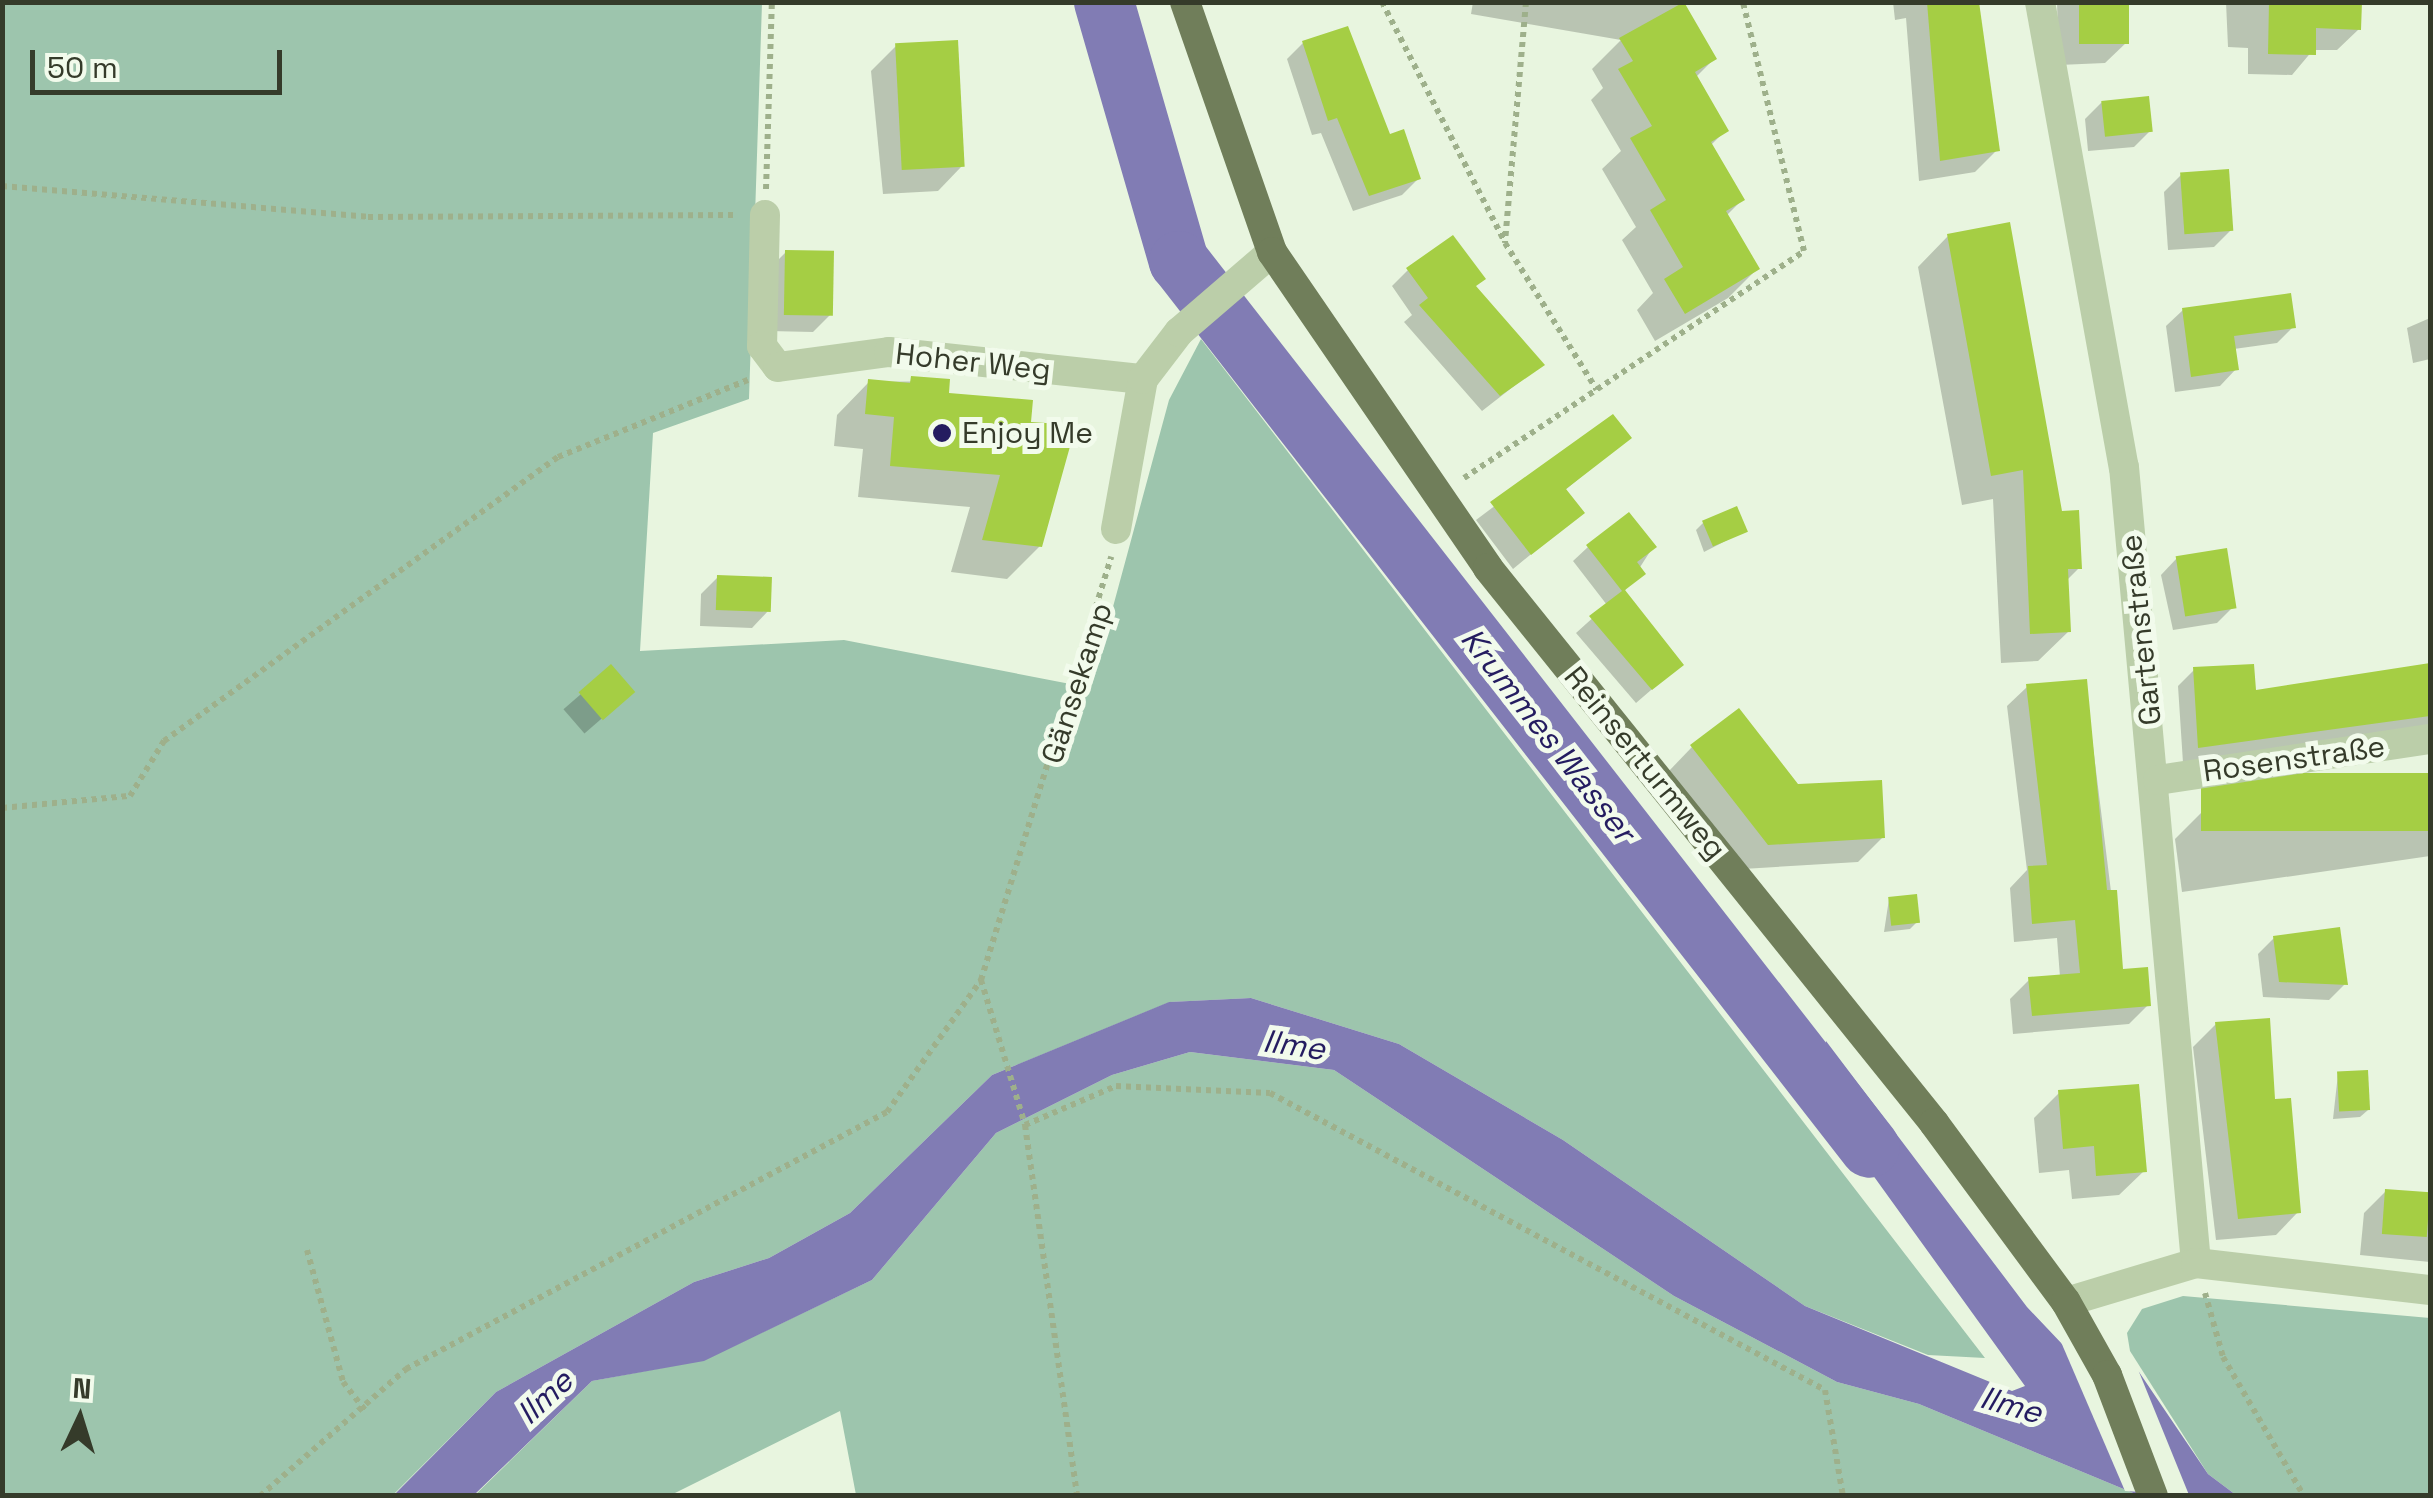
<!DOCTYPE html>
<html>
<head>
<meta charset="utf-8">
<style>
	body { margin:0 }
	#map { position:relative; width:2433px; height:1498px; overflow:hidden; background:#e8f5df; font-family:"Space Grotesk",sans-serif }
	div>[style] { position:absolute }
	[style*='--x'] { left:calc(var(--x)*1px); top:calc(var(--y)*1px); width:calc(var(--w)*1px); rotate:calc(var(--a)*1deg) }
	.green>* { inset:0; background:#9dc5ad }
	.water>* { inset:0; background:#817cb4 }
	.pier>* { inset:0; background:#e8f5df }
	.shadow>* { inset:0; background:#0003; transform-origin:0 0 }
	.river>* { height:60px; margin:-30px; padding:0 30px; transform-origin:30px; border-radius:30px; background:#817cb4 }
	.building>* { inset:0; background:#a5ce44; transform-origin:0 0 }
	.path>* { height:6px; margin-top:-3px; transform-origin:0; background:repeating-linear-gradient(90deg,#9eb08b 0 5px,transparent 0 10px) }
	.minor>* { height:30px; margin:-15px; padding:0 15px; transform-origin:15px; border-radius:15px; background:#bbcea9 }
	.major>* { height:30px; margin:-15px; padding:0 15px; transform-origin:15px; border-radius:15px; background:#707e5a }
	.dots>* { width:28px; height:28px; translate:-50% -50%; box-sizing:border-box; border:5px solid #f2fbec; border-radius:50% }
	span { translate:-50% -50%; white-space:nowrap; text-align:center; line-height:1.15; -webkit-text-stroke:10px #f2fbec; paint-order:stroke }
	.street-label { font-size:30px; color:#353b2a }
	.poi-label { font-size:30px; color:#353b2a }
	.left { translate:0 -50%; text-align:left }
	.water-label { font-size:32px; color:#241c60; font-style:italic }
	.frame { position:absolute; inset:0; border:5px solid #353b2a; pointer-events:none }
	.north { position:absolute; left:30px; top:1368px; width:100px; height:100px; -webkit-text-stroke:8px #f2fbec; paint-order:stroke; rotate:4deg; font-size:28px; font-weight:700; line-height:40px; text-align:center; color:#353b2a }
	.north::after { content:''; display:block; margin:auto; width:35px; height:45px; background:#353b2a; clip-path:polygon(50% 0,100% 100%,50% 72%,0 100%) }
	.scale { position:absolute; left:30px; top:50px; width:252px; height:45px; box-sizing:border-box; border:5px solid #353b2a; border-top:0; padding-left:12px; font-size:30px; line-height:35px; white-space:nowrap; color:#353b2a; -webkit-text-stroke:8px #f2fbec; paint-order:stroke }
</style>
</head>
<body>
<div id="map">
	<div class="green">
		<div style="clip-path:polygon(3px 3px,762px 3px,749px 399px,653px 433px,640px 651px,844px 640px,1091px 688px,1169px 400px,1201px 339px,1985px 1358px,1928px 1355px,1805px 1306px,1563px 1140px,1399px 1044px,1251px 998px,1170px 1002px,992px 1075px,850px 1213px,769px 1258px,694px 1282px,496px 1392px,393px 1495px,3px 1496px)"></div>
		<div style="clip-path:polygon(1190px 1052px,1334px 1070px,1674px 1296px,1837px 1382px,1919px 1404px,2138px 1495px,856px 1495px,840px 1411px,671px 1495px,474px 1496px,592px 1381px,704px 1360px,872px 1280px,996px 1133px,1112px 1075px)"></div>
		<div style="clip-path:polygon(2183px 1296px,2430px 1318px,2430px 1495px,2236px 1495px,2208px 1474px,2130px 1351px,2127px 1333px,2142px 1309px)"></div>
	</div>
	<div class="water">
		<div style="clip-path:polygon(1251px 998px,1399px 1044px,1563px 1140px,1805px 1306px,2012px 1391px,2025px 1386px,1818px 1099px,1826px 1041px,2027px 1307px,2064px 1346px,2139px 1372px,2208px 1474px,2236px 1495px,2138px 1495px,1919px 1404px,1837px 1382px,1674px 1296px,1334px 1070px,1190px 1052px,1112px 1075px,996px 1133px,872px 1280px,704px 1361px,592px 1381px,474px 1495px,393px 1496px,496px 1392px,694px 1282px,769px 1258px,850px 1213px,992px 1075px,1169px 1002px)"></div>
	</div>
	<div class="pier">
		<div style="clip-path:polygon(2058px 1335px,2137px 1367px,2189px 1495px,2125px 1491px)"></div>
	</div>
	<div class="shadow">
		<div style="clip-path:polygon(1473px 2px,1681px 2px,1714px 59px,1695px 78px,1726px 130px,1710px 146px,1742px 200px,1726px 216px,1757px 269px,1728px 298px,1655px 341px,1637px 310px,1653px 293px,1622px 240px,1636px 227px,1602px 169px,1621px 151px,1591px 100px,1603px 88px,1592px 69px,1621px 40px,1471px 14px)"></div>
		<div style="clip-path:polygon(1893px 2px,1977px 2px,1997px 150px,1975px 172px,1919px 181px,1906px 18px,1895px 20px)"></div>
		<div style="clip-path:polygon(2057px 2px,2126px 2px,2128px 41px,2105px 63px,2059px 65px)"></div>
		<div style="clip-path:polygon(2226px 2px,2360px 2px,2359px 29px,2337px 50px,2313px 50px,2292px 75px,2248px 74px,2248px 48px,2228px 47px)"></div>
		<div style="clip-path:polygon(1303px 43px,1418px 179px,1402px 195px,1353px 211px,1321px 133px,1312px 135px,1287px 59px)"></div>
		<div style="clip-path:polygon(896px 46px,962px 166px,938px 191px,883px 194px,871px 71px)"></div>
		<div style="clip-path:polygon(2102px 102px,2150px 131px,2134px 147px,2088px 151px,2085px 119px)"></div>
		<div style="clip-path:polygon(2181px 175px,2231px 230px,2214px 247px,2168px 250px,2164px 192px)"></div>
		<div style="clip-path:polygon(1948px 236px,2079px 568px,2066px 581px,2069px 631px,2038px 661px,2001px 663px,1993px 499px,1962px 505px,1918px 267px)"></div>
		<div style="clip-path:polygon(786px 252px,830px 315px,813px 332px,769px 331px,770px 268px)"></div>
		<div style="clip-path:polygon(1408px 270px,1474px 287px,1541px 365px,1482px 411px,1404px 322px,1412px 315px,1392px 286px)"></div>
		<div style="clip-path:polygon(2183px 310px,2293px 327px,2277px 343px,2234px 349px,2236px 369px,2220px 386px,2175px 392px,2166px 326px)"></div>
		<div style="clip-path:polygon(2430px 318px,2430px 359px,2413px 363px,2407px 328px)"></div>
		<div style="clip-path:polygon(947px 381px,946px 396px,1029px 424px,1040px 546px,1007px 579px,951px 572px,970px 507px,858px 497px,863px 449px,834px 446px,837px 415px,869px 382px)"></div>
		<div style="clip-path:polygon(1613px 417px,1628px 438px,1564px 491px,1581px 513px,1513px 569px,1476px 520px)"></div>
		<div style="clip-path:polygon(1703px 523px,1745px 531px,1704px 552px,1696px 530px)"></div>
		<div style="clip-path:polygon(1588px 547px,1653px 547px,1624px 592px,1680px 665px,1636px 703px,1576px 633px,1607px 605px,1573px 561px)"></div>
		<div style="clip-path:polygon(2177px 558px,2233px 607px,2217px 623px,2173px 630px,2161px 575px)"></div>
		<div style="clip-path:polygon(718px 577px,768px 611px,752px 628px,700px 626px,701px 594px)"></div>
		<div style="clip-path:polygon(2430px 664px,2430px 727px,2183px 763px,2178px 686px,2194px 670px,2253px 693px)"></div>
		<div style="left:611px;top:668px;width:32px;height:63px;rotate:49deg"></div>
		<div style="clip-path:polygon(2085px 682px,2121px 972px,2148px 1005px,2129px 1024px,2013px 1034px,2010px 999px,2029px 980px,2060px 977px,2057px 938px,2014px 942px,2010px 888px,2027px 870px,2007px 706px,2027px 687px)"></div>
		<div style="clip-path:polygon(1692px 747px,1797px 787px,1882px 838px,1858px 862px,1743px 869px,1668px 772px)"></div>
		<div style="clip-path:polygon(2430px 775px,2430px 856px,2182px 892px,2175px 839px,2205px 809px)"></div>
		<div style="clip-path:polygon(1889px 899px,1917px 922px,1910px 929px,1884px 932px)"></div>
		<div style="clip-path:polygon(2274px 938px,2345px 984px,2329px 1000px,2263px 997px,2258px 954px)"></div>
		<div style="clip-path:polygon(2216px 1024px,2273px 1102px,2298px 1212px,2276px 1235px,2216px 1240px,2193px 1047px)"></div>
		<div style="clip-path:polygon(2338px 1074px,2368px 1110px,2360px 1117px,2333px 1119px)"></div>
		<div style="clip-path:polygon(2059px 1093px,2144px 1171px,2119px 1195px,2072px 1199px,2069px 1170px,2039px 1173px,2034px 1118px)"></div>
		<div style="clip-path:polygon(2386px 1191px,2430px 1195px,2430px 1262px,2360px 1255px,2364px 1213px)"></div>
	</div>
	<div class="river">
		<div style="--x:1104;--y:2;--w:270;--a:73.9"></div>
		<div style="--x:1179;--y:261;--w:1124;--a:52.08"></div>
	</div>
	<div class="building">
		<div style="clip-path:polygon(1684px 2px,1717px 59px,1695px 72px,1729px 131px,1711px 142px,1745px 200px,1726px 211px,1760px 269px,1685px 314px,1664px 279px,1683px 267px,1650px 210px,1666px 200px,1630px 138px,1652px 126px,1618px 69px,1633px 61px,1619px 38px)"></div>
		<div style="clip-path:polygon(1927px 2px,1979px 2px,2000px 151px,1940px 161px)"></div>
		<div style="left:2079px;top:2px;width:50px;height:42px"></div>
		<div style="clip-path:polygon(2269px 2px,2362px 2px,2361px 30px,2316px 28px,2316px 55px,2268px 54px)"></div>
		<div style="clip-path:polygon(1348px 26px,1390px 134px,1404px 129px,1421px 179px,1369px 196px,1337px 118px,1328px 121px,1302px 41px)"></div>
		<div style="left:958px;top:40px;width:127px;height:63px;rotate:87deg"></div>
		<div style="left:2149px;top:96px;width:36px;height:48px;rotate:84deg"></div>
		<div style="left:2229px;top:169px;width:62px;height:49px;rotate:86deg"></div>
		<div style="clip-path:polygon(2010px 222px,2062px 511px,2079px 510px,2082px 569px,2068px 569px,2071px 632px,2030px 634px,2023px 470px,1991px 476px,1947px 234px)"></div>
		<div style="clip-path:polygon(1453px 235px,1486px 279px,1476px 286px,1545px 365px,1500px 396px,1419px 305px,1428px 298px,1406px 268px)"></div>
		<div style="left:785px;top:250px;width:49px;height:65px;rotate:1deg"></div>
		<div style="clip-path:polygon(2291px 293px,2296px 328px,2234px 336px,2239px 370px,2191px 377px,2182px 308px)"></div>
		<div style="clip-path:polygon(911px 376px,950px 379px,949px 393px,1033px 400px,1031px 422px,1076px 425px,1042px 547px,982px 540px,1000px 475px,890px 466px,894px 417px,865px 414px,868px 379px,910px 383px)"></div>
		<div style="clip-path:polygon(1613px 414px,1632px 438px,1566px 489px,1585px 513px,1531px 555px,1490px 502px)"></div>
		<div style="left:1737px;top:506px;width:28px;height:38px;rotate:67deg"></div>
		<div style="clip-path:polygon(1629px 512px,1657px 547px,1637px 562px,1646px 574px,1625px 590px,1684px 665px,1652px 690px,1589px 616px,1622px 591px,1586px 545px)"></div>
		<div style="left:2227px;top:548px;width:61px;height:52px;rotate:81deg"></div>
		<div style="left:717px;top:575px;width:55px;height:35px;rotate:2deg"></div>
		<div style="clip-path:polygon(2430px 663px,2430px 716px,2198px 748px,2193px 667px,2254px 664px,2256px 690px)"></div>
		<div style="left:611px;top:664px;width:37px;height:43px;rotate:49deg"></div>
		<div style="clip-path:polygon(2087px 679px,2107px 890px,2117px 890px,2123px 969px,2148px 967px,2151px 1006px,2032px 1016px,2028px 977px,2080px 973px,2075px 920px,2032px 924px,2028px 866px,2047px 865px,2026px 684px)"></div>
		<div style="clip-path:polygon(1739px 708px,1798px 784px,1882px 780px,1885px 838px,1768px 845px,1690px 745px)"></div>
		<div style="left:2430px;top:773px;width:58px;height:229px;rotate:90deg"></div>
		<div style="left:1917px;top:894px;width:29px;height:29px;rotate:84deg"></div>
		<div style="clip-path:polygon(2340px 927px,2348px 985px,2279px 982px,2273px 936px)"></div>
		<div style="clip-path:polygon(2270px 1018px,2275px 1099px,2291px 1098px,2301px 1213px,2238px 1219px,2215px 1022px)"></div>
		<div style="left:2368px;top:1070px;width:40px;height:31px;rotate:87deg"></div>
		<div style="clip-path:polygon(2139px 1084px,2147px 1172px,2096px 1176px,2094px 1146px,2063px 1149px,2058px 1090px)"></div>
		<div style="left:2385px;top:1189px;width:45px;height:45px;rotate:4deg"></div>
	</div>
	<div class="path">
		<div style="--x:1382;--y:2;--w:270;--a:62.9"></div>
		<div style="--x:1526;--y:2;--w:242;--a:95"></div>
		<div style="--x:1505;--y:243;--w:173;--a:58"></div>
		<div style="--x:2;--y:186;--w:367;--a:4.8"></div>
		<div style="--x:368;--y:217;--w:366;--a:-0.3"></div>
		<div style="--x:766;--y:189;--w:187;--a:-88.2"></div>
		<div style="--x:1464;--y:478;--w:409;--a:-33.7"></div>
		<div style="--x:1804;--y:251;--w:256;--a:-103.8"></div>
		<div style="--x:2;--y:808;--w:129;--a:-5.4"></div>
		<div style="--x:130;--y:796;--w:65;--a:-58.3"></div>
		<div style="--x:164;--y:741;--w:486;--a:-35.8"></div>
		<div style="--x:558;--y:457;--w:205;--a:-22.1"></div>
		<div style="--x:981;--y:980;--w:152;--a:73.1"></div>
		<div style="--x:1025;--y:1125;--w:375;--a:82"></div>
		<div style="--x:1025;--y:1125;--w:99;--a:-23.2"></div>
		<div style="--x:1116;--y:1086;--w:154;--a:2.6"></div>
		<div style="--x:1270;--y:1093;--w:629;--a:28.15"></div>
		<div style="--x:1825;--y:1390;--w:108;--a:80.4"></div>
		<div style="--x:307;--y:1250;--w:137;--a:74.7"></div>
		<div style="--x:343;--y:1382;--w:36;--a:52"></div>
		<div style="--x:2205;--y:1293;--w:66;--a:74.3"></div>
		<div style="--x:2223;--y:1357;--w:161;--a:59.8"></div>
		<div style="--x:260;--y:1496;--w:194;--a:-41"></div>
		<div style="--x:406;--y:1369;--w:545;--a:-28.12"></div>
		<div style="--x:887;--y:1112;--w:162;--a:-54.5"></div>
		<div style="--x:981;--y:980;--w:443;--a:-72.9"></div>
	</div>
	<div class="minor">
		<div style="--x:2040;--y:2;--w:473;--a:79.8"></div>
		<div style="--x:2124;--y:467;--w:799;--a:84.83"></div>
		<div style="--x:765;--y:215;--w:131;--a:91.3"></div>
		<div style="--x:762;--y:346;--w:26;--a:53"></div>
		<div style="--x:778;--y:367;--w:112;--a:-7.7"></div>
		<div style="--x:889;--y:352;--w:255;--a:6.1"></div>
		<div style="--x:1116;--y:529;--w:152;--a:-79.8"></div>
		<div style="--x:1143;--y:379;--w:59;--a:-52.5"></div>
		<div style="--x:1179;--y:332;--w:123;--a:-40.7"></div>
		<div style="--x:2158;--y:780;--w:275;--a:-8.6"></div>
		<div style="--x:2066;--y:1302;--w:136;--a:-16.7"></div>
		<div style="--x:2196;--y:1263;--w:236;--a:6.6"></div>
	</div>
	<div class="major">
		<div style="--x:1185;--y:2;--w:265;--a:70.8"></div>
		<div style="--x:1272;--y:252;--w:383;--a:55.6"></div>
		<div style="--x:1488;--y:568;--w:712;--a:51.21"></div>
		<div style="--x:1934;--y:1123;--w:222;--a:53.6"></div>
		<div style="--x:2066;--y:1302;--w:84;--a:60.7"></div>
		<div style="--x:2107;--y:1375;--w:129;--a:69.2"></div>
	</div>
	<div class="dots">
		<div style="left:942px;top:433px;background:#241c60"></div>
	</div>
	<div class="street-label">
		<span style="left:973px;top:362px;rotate:6deg">Hoher Weg</span>
		<span style="left:2141px;top:630px;rotate:-96deg">Gartenstraße</span>
		<span style="left:1077px;top:683px;rotate:-72deg">Gänsekamp</span>
		<span style="left:2294px;top:759px;rotate:-8deg">Rosenstraße</span>
		<span style="left:1645px;top:763px;rotate:51deg">Reinserturmweg</span>
	</div>
	<div class="poi-label">
		<span class="left" style="left:962px;top:433px">Enjoy Me</span>
	</div>
	<div class="water-label">
		<span style="left:1548px;top:735px;rotate:52deg">Krummes Wasser</span>
		<span style="left:1294px;top:1045px;rotate:8deg">Ilme</span>
		<span style="left:545px;top:1397px;rotate:-43deg">Ilme</span>
		<span style="left:2011px;top:1405px;rotate:16deg">Ilme</span>
	</div>
	<div class="frame"></div>
	<div class="north">N</div>
	<div class="scale">50 m</div>
</div>
</body>
</html>
